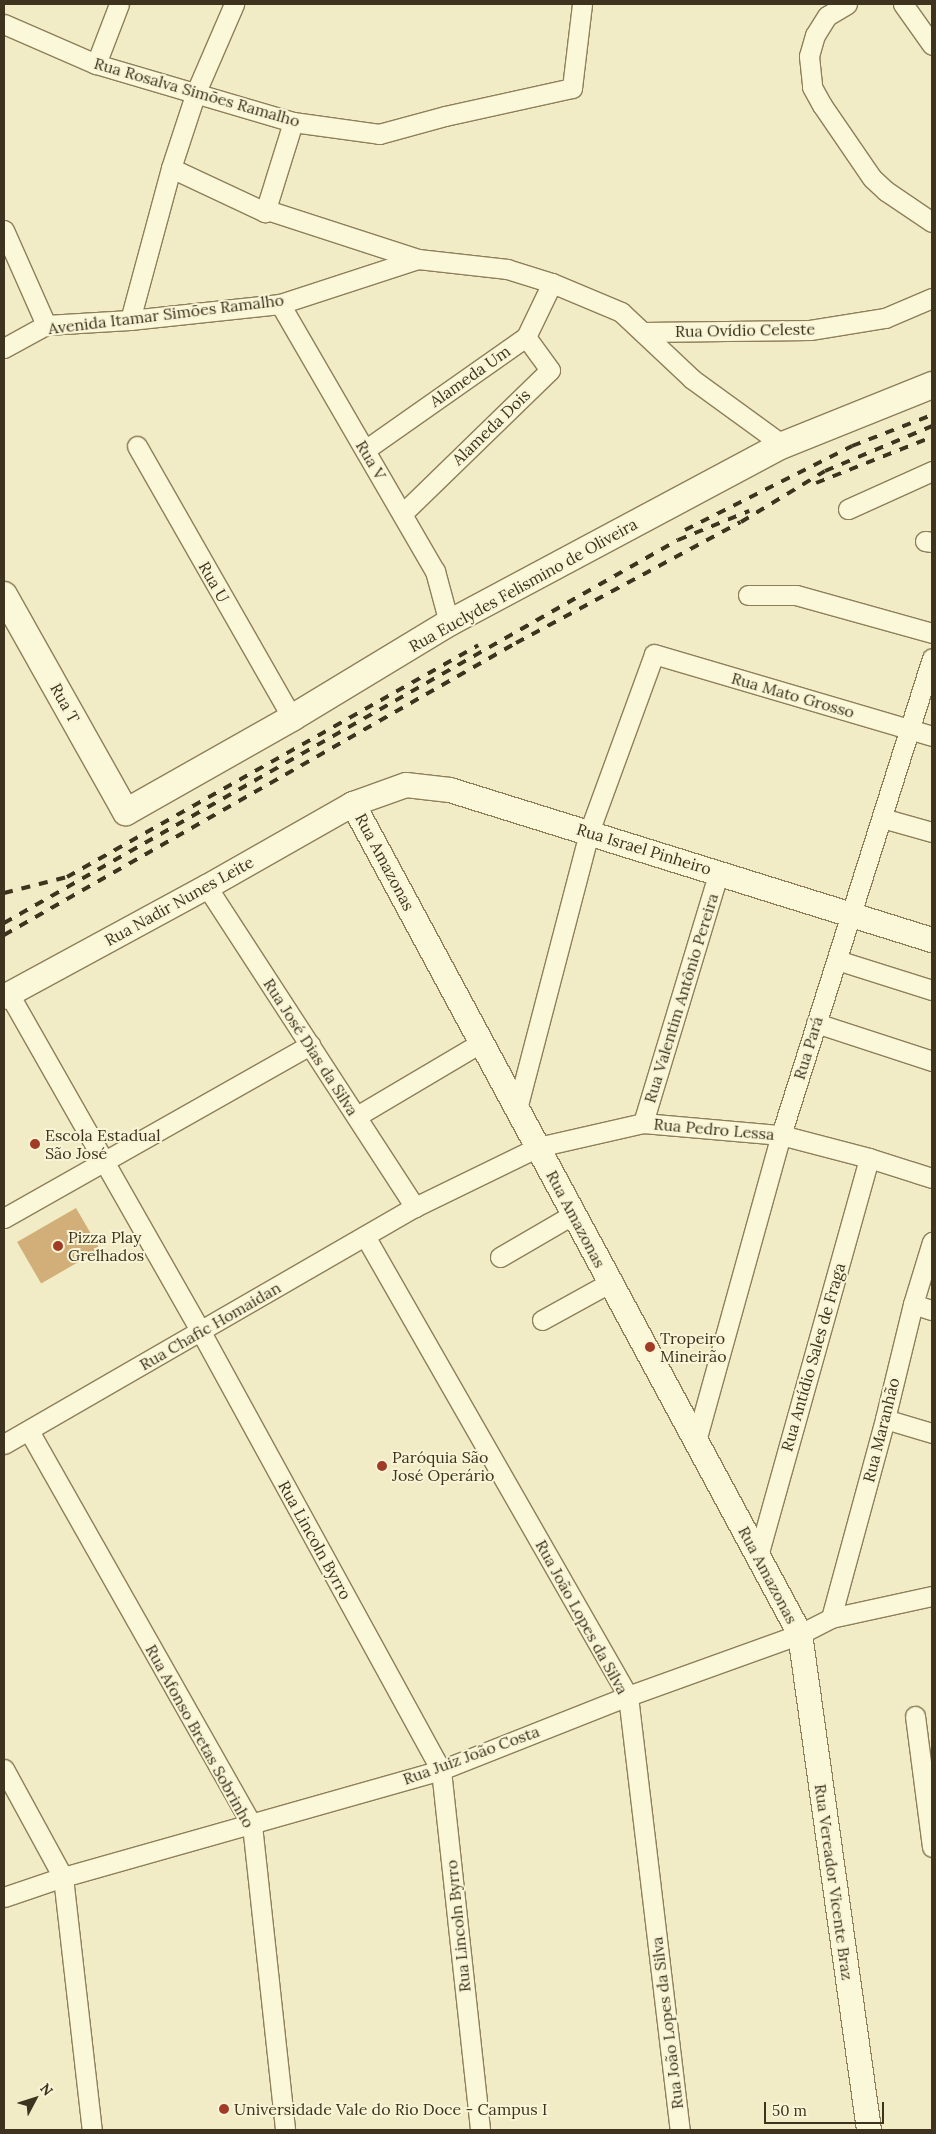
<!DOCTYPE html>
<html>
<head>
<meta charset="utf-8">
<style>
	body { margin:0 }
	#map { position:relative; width:936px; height:2134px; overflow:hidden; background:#f1ecc5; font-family:Lora,serif }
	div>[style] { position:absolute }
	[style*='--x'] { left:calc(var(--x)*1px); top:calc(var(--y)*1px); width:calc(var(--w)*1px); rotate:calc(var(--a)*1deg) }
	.building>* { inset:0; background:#d2ae78; transform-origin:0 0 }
	.roads { filter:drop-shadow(1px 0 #8e7f59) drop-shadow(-1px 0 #8e7f59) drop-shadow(0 1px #8e7f59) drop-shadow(0 -1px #8e7f59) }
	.minor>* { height:19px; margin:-9.5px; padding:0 9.5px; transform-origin:9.5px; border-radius:9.5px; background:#fbf7d9 }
	.tertiary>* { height:24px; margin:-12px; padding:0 12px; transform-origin:12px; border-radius:12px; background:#fbf7d9 }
	.secondary>* { height:26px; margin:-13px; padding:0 13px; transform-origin:13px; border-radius:13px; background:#fbf7d9 }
	.rail>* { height:4px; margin-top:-2px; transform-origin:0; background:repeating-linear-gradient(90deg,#3d331e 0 9px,transparent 0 18px) }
	.dots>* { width:14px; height:14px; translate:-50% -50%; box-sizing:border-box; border:2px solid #f8f4d5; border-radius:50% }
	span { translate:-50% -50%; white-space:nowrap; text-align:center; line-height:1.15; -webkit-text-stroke:4px #f8f4d5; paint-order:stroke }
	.street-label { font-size:16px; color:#3d331e }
	.poi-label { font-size:16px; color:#3d331e }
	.left { translate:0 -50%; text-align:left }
	.frame { position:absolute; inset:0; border:5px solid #3d331e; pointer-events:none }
	.north { position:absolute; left:10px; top:2074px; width:50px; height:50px; -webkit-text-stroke:4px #f8f4d5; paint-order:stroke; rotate:50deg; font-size:14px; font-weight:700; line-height:20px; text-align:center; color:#3d331e }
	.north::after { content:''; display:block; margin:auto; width:18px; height:22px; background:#3d331e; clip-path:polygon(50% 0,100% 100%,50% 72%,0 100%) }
	.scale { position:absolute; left:764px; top:2102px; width:120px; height:22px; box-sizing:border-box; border:2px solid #3d331e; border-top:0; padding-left:6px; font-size:15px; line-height:18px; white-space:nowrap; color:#3d331e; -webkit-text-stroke:4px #f8f4d5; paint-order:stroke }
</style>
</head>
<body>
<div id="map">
	<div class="building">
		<div style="left:76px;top:1208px;width:48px;height:68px;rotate:60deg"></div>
	</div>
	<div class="roads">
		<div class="minor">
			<div style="--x:847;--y:4;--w:23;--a:149"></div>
			<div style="--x:827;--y:16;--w:22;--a:122"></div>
			<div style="--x:815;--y:35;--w:22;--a:106"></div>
			<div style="--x:809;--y:56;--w:31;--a:84"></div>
			<div style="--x:812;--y:87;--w:21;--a:61"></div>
			<div style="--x:822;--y:105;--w:88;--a:55.6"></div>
			<div style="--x:872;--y:178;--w:19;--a:43"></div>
			<div style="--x:886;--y:191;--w:55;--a:34"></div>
			<div style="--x:903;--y:4;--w:50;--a:54.7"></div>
			<div style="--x:4;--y:24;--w:100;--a:23.5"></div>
			<div style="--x:96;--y:64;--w:205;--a:16.4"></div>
			<div style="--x:293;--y:122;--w:87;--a:7.9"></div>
			<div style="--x:379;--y:134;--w:68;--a:-15.3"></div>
			<div style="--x:445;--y:116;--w:130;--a:-12.4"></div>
			<div style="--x:572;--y:88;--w:85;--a:-83.2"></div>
			<div style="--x:96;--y:64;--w:64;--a:-69"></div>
			<div style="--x:171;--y:168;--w:104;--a:25.1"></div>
			<div style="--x:265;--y:212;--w:3;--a:-45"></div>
			<div style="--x:267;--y:210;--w:159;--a:18"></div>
			<div style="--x:418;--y:259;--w:90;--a:6.4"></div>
			<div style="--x:507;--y:269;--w:47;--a:17.3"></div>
			<div style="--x:552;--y:283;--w:75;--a:22.8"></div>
			<div style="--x:621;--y:312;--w:98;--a:43.3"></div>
			<div style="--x:692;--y:379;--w:112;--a:36"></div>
			<div style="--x:265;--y:212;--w:94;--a:-72.7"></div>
			<div style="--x:4;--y:230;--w:104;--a:66.1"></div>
			<div style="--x:280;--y:304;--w:309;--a:59.9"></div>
			<div style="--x:435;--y:571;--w:54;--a:74.9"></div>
			<div style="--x:130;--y:320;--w:157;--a:-74.9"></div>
			<div style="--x:171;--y:168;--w:80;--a:-71.8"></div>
			<div style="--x:196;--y:92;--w:96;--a:-66.6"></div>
			<div style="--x:643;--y:332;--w:167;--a:-0.7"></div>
			<div style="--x:810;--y:330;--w:76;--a:-9.1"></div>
			<div style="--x:885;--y:318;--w:51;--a:-23.1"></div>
			<div style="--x:4;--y:348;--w:48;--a:-28.7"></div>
			<div style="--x:46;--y:325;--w:84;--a:-3.4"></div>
			<div style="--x:130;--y:320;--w:151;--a:-6.1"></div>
			<div style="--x:280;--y:304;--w:145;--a:-18.1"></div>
			<div style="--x:137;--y:446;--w:313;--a:60.3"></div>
			<div style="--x:365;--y:450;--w:197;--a:-35.1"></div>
			<div style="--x:526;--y:337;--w:60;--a:-64.3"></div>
			<div style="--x:848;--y:509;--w:92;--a:-24.3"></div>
			<div style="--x:403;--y:513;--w:205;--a:-44.2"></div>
			<div style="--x:550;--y:370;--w:41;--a:-126"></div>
			<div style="--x:925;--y:541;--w:7;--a:8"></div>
			<div style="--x:748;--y:595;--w:48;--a:0"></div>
			<div style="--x:796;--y:595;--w:141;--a:15.6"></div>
			<div style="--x:882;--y:818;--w:52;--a:15.6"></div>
			<div style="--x:207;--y:887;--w:382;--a:57"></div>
			<div style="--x:837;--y:960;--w:100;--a:17.5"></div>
			<div style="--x:9;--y:994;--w:389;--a:60.4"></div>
			<div style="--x:201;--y:1332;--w:499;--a:61.3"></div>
			<div style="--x:441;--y:1770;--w:362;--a:83.8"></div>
			<div style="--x:816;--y:1023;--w:122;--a:18.1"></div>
			<div style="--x:517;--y:1109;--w:286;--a:-75.4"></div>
			<div style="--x:589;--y:832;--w:189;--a:-69.9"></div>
			<div style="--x:654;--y:654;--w:290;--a:16.4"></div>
			<div style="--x:357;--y:1116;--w:145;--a:-30.6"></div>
			<div style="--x:643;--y:1123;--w:262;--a:-73.2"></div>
			<div style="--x:4;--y:1218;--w:352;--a:-29.5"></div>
			<div style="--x:365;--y:1236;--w:530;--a:60.24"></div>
			<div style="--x:628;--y:1696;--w:437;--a:83.2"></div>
			<div style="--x:500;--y:1257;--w:86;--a:-30.2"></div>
			<div style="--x:913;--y:1304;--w:20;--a:18"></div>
			<div style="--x:542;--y:1320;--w:79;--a:-28.8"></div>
			<div style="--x:885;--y:1419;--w:49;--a:16.6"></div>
			<div style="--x:29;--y:1431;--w:453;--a:60.5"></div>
			<div style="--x:252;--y:1825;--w:307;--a:83.8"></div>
			<div style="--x:696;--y:1441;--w:318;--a:-74.5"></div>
			<div style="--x:781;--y:1135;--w:500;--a:-72.43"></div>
			<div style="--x:4;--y:1444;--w:474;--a:-30"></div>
			<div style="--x:415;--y:1207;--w:137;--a:-26"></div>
			<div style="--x:538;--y:1147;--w:108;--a:-12.9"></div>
			<div style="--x:643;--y:1123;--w:139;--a:5"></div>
			<div style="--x:781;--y:1135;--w:91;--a:14.6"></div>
			<div style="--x:869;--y:1158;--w:66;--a:17.6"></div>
			<div style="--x:758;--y:1556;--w:413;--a:-74.4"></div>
			<div style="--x:831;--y:1618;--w:206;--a:-74.8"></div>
			<div style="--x:885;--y:1419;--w:118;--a:-76.3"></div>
			<div style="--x:913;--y:1304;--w:65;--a:-73"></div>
			<div style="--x:915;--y:1716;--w:132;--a:82.6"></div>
			<div style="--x:4;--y:1769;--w:123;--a:61.4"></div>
			<div style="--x:63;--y:1877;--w:255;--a:83.5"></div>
			<div style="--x:4;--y:1897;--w:62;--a:-18.7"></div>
			<div style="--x:63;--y:1877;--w:393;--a:-15.8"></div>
			<div style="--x:441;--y:1770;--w:201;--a:-21.6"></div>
			<div style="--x:628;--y:1696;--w:183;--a:-19.8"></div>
			<div style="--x:800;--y:1634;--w:35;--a:-27"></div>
			<div style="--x:831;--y:1618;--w:103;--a:-12.3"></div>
		</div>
		<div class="tertiary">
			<div style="--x:353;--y:804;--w:943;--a:61.7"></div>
			<div style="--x:800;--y:1634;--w:501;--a:82.08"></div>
			<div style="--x:4;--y:997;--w:231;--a:-28.5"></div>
			<div style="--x:207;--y:887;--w:168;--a:-29.6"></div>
			<div style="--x:353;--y:804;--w:56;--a:-19.7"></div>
			<div style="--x:406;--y:785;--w:44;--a:6.5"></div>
			<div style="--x:450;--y:790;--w:505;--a:17.29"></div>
		</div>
		<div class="secondary">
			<div style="--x:4;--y:595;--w:249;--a:60.7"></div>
			<div style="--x:126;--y:812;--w:191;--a:-29.5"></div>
			<div style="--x:292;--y:718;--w:184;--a:-31.2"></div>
			<div style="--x:449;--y:623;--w:378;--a:-28.1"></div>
			<div style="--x:783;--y:445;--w:161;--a:-21.9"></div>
		</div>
	</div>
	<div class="rail">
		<div style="--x:816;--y:483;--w:125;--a:-21.6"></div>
		<div style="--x:685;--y:530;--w:187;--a:-26.7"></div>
		<div style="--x:852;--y:446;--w:86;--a:-21.2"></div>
		<div style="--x:4;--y:893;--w:65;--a:-14.3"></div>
		<div style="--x:67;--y:877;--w:472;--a:-29.4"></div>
		<div style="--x:4;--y:923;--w:775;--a:-29.61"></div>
		<div style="--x:678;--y:540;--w:77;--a:-22.2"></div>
		<div style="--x:4;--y:935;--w:589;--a:-29.7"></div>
		<div style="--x:516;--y:643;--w:255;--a:-28.3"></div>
		<div style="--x:741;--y:522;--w:98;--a:-31.3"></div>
		<div style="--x:825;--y:471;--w:116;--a:-22.8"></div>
	</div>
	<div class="dots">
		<div style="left:35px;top:1144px;background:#a13b25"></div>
		<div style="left:58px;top:1246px;background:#a13b25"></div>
		<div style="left:650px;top:1347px;background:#a13b25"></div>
		<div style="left:382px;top:1466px;background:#a13b25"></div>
		<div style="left:224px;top:2109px;background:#a13b25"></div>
	</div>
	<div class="street-label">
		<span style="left:197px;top:92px;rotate:16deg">Rua Rosalva Simões Ramalho</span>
		<span style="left:166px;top:314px;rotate:-7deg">Avenida Itamar Simões Ramalho</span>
		<span style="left:745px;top:330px;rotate:-1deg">Rua Ovídio Celeste</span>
		<span style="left:470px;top:376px;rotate:-35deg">Alameda Um</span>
		<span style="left:491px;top:427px;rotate:-44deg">Alameda Dois</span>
		<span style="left:371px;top:460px;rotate:59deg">Rua V</span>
		<span style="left:214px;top:582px;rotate:60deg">Rua U</span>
		<span style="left:523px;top:585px;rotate:-29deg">Rua Euclydes Felismino de Oliveira</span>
		<span style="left:793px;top:695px;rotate:16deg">Rua Mato Grosso</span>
		<span style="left:65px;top:703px;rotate:61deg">Rua T</span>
		<span style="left:644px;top:849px;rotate:17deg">Rua Israel Pinheiro</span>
		<span style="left:385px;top:862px;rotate:62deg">Rua Amazonas</span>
		<span style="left:179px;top:901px;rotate:-29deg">Rua Nadir Nunes Leite</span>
		<span style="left:681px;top:998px;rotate:-73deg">Rua Valentim Antônio Pereira</span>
		<span style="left:311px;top:1047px;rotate:57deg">Rua José Dias da Silva</span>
		<span style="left:808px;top:1048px;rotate:-73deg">Rua Pará</span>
		<span style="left:714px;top:1129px;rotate:5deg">Rua Pedro Lessa</span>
		<span style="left:576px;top:1219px;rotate:62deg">Rua Amazonas</span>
		<span style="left:210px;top:1326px;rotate:-30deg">Rua Chafic Homaidan</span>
		<span style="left:813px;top:1357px;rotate:-74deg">Rua Antídio Sales de Fraga</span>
		<span style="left:881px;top:1430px;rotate:-76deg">Rua Maranhão</span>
		<span style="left:315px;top:1540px;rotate:61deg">Rua Lincoln Byrro</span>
		<span style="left:768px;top:1575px;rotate:62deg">Rua Amazonas</span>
		<span style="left:582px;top:1617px;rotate:61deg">Rua João Lopes da Silva</span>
		<span style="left:200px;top:1736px;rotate:61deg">Rua Afonso Bretas Sobrinho</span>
		<span style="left:471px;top:1755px;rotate:-20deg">Rua Juiz João Costa</span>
		<span style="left:834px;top:1882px;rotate:82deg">Rua Vereador Vicente Braz</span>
		<span style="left:458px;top:1926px;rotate:-96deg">Rua Lincoln Byrro</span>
		<span style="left:667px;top:2023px;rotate:-97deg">Rua João Lopes da Silva</span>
	</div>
	<div class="poi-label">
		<span class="left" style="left:45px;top:1144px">Escola Estadual<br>São José</span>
		<span class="left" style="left:68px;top:1246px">Pizza Play<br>Grelhados</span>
		<span class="left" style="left:660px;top:1347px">Tropeiro<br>Mineirão</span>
		<span class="left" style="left:392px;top:1466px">Paróquia São<br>José Operário</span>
		<span class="left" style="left:234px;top:2109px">Universidade Vale do Rio Doce - Campus I</span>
	</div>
	<div class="frame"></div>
	<div class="north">N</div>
	<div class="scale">50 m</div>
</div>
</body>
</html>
